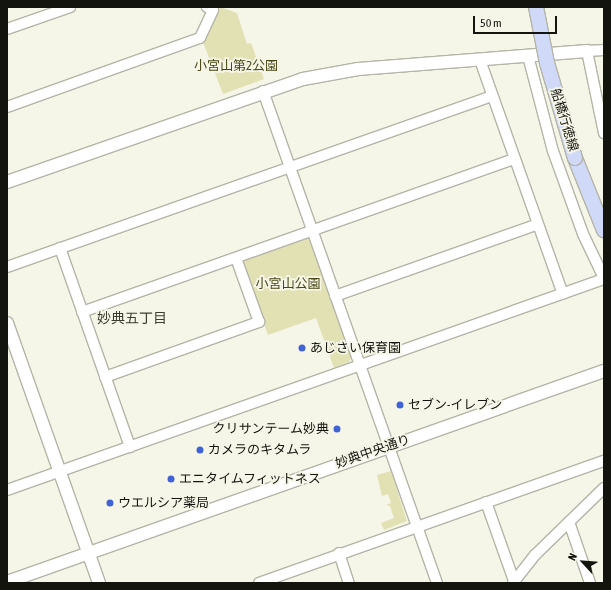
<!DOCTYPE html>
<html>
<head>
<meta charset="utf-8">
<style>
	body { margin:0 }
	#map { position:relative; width:611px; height:590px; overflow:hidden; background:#f6f6e8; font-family:"Asap Condensed","Noto Sans JP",sans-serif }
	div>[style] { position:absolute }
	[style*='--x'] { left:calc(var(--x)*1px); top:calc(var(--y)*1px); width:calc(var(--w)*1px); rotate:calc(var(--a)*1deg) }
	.green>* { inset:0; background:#e1e1b4 }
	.roads { filter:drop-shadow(1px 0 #b4b4a7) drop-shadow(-1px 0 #b4b4a7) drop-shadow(0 1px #b4b4a7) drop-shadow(0 -1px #b4b4a7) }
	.minor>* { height:10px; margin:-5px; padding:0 5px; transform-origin:5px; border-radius:5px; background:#fff }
	.tertiary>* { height:12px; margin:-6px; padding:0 6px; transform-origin:6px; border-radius:6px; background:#fff }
	.secondary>* { height:14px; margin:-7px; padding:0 7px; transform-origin:7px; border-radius:7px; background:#d0daf8 }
	.bridges { filter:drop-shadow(1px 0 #b4b4a7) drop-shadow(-1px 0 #b4b4a7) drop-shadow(0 1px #b4b4a7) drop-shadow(0 -1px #b4b4a7) }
	.secondary-bridge>* { height:14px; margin:-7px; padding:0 7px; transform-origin:7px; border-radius:7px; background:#d0daf8 }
	.dots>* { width:11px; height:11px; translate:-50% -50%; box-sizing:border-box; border:2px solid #f6f6e8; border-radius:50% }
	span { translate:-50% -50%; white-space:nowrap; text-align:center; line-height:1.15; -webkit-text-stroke:3.5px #f6f6e8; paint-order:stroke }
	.park-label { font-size:13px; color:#484615 }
	.street-label { font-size:13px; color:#14140f }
	.poi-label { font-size:13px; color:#14140f }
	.left { translate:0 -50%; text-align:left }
	.right { translate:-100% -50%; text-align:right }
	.neighbourhood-label { font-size:14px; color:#3c3b30 }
	.frame { position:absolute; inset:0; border:8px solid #14140f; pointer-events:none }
	.north { position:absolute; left:563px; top:542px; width:40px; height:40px; -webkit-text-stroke:3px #f6f6e8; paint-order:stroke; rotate:296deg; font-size:11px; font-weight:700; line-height:16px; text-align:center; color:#14140f }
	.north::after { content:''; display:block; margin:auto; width:14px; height:18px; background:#14140f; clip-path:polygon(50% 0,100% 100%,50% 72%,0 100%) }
	.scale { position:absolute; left:473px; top:16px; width:84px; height:18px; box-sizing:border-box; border:2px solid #14140f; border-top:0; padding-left:5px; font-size:12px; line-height:14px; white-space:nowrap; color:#14140f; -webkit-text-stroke:3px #f6f6e8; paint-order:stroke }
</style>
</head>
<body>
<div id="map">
	<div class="green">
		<div style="clip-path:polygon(220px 7px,237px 13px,247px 44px,251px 43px,264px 79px,223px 94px,203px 42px)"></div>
		<div style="clip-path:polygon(306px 238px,311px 240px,352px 356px,349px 362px,334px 368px,316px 318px,268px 335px,242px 264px,245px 259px)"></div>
		<div style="clip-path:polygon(391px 471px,407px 521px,384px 530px,381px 523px,394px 518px,390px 506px,386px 505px,391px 503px,388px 494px,382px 496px,377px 475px)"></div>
	</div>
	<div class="roads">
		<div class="minor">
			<div style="--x:7;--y:29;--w:67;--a:-19.2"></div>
			<div style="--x:604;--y:50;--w:17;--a:177"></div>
			<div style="--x:587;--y:51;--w:84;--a:78.3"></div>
			<div style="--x:528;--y:56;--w:98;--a:75.3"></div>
			<div style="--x:553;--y:151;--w:88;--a:70.1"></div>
			<div style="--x:583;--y:234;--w:49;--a:64.5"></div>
			<div style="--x:480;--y:60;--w:248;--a:70.5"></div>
			<div style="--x:263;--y:91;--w:522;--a:70.52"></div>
			<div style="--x:7;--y:107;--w:205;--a:-19.7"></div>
			<div style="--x:200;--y:38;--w:31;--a:-65"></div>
			<div style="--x:213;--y:10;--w:7;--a:-153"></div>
			<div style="--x:60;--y:248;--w:211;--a:70.6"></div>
			<div style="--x:7;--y:267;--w:514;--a:-19.42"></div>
			<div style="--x:335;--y:296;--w:215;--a:-19.5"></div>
			<div style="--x:82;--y:312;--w:459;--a:-19.5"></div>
			<div style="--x:105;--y:377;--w:164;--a:-19.7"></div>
			<div style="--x:259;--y:322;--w:68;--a:-109.8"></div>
			<div style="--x:7;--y:490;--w:633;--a:-19.47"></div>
			<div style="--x:486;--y:502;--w:84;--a:70.5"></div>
			<div style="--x:569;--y:522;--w:65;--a:71"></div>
			<div style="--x:339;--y:553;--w:32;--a:72"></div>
			<div style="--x:259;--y:583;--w:366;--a:-19.5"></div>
			<div style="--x:513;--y:583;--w:36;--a:-52"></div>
			<div style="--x:535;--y:555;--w:96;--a:-44.2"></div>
		</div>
		<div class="tertiary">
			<div style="--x:7;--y:182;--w:313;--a:-19.2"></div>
			<div style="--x:303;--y:79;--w:56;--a:-10.3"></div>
			<div style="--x:358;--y:69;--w:230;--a:-4.5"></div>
			<div style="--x:7;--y:323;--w:276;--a:70.5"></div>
			<div style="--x:7;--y:582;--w:633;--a:-19.47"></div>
		</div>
		<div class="secondary">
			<div style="--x:575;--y:158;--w:78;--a:68.1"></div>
		</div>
	</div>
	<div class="bridges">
		<div class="secondary-bridge">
			<div style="--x:536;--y:7;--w:57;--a:78.9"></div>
			<div style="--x:547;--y:63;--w:99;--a:73.6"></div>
		</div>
	</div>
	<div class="dots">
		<div style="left:302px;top:348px;background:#4062d4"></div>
		<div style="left:400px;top:405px;background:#4062d4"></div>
		<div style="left:337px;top:429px;background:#4062d4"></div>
		<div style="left:200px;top:450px;background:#4062d4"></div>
		<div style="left:171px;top:479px;background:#4062d4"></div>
		<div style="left:110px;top:503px;background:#4062d4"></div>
	</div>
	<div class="park-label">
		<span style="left:236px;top:66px">小宮山第2公園</span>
		<span style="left:288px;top:284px">小宮山公園</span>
	</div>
	<div class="street-label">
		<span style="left:564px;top:120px;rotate:73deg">船橋行徳線</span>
		<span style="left:373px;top:452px;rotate:-19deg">妙典中央通り</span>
	</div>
	<div class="poi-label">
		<span class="left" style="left:310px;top:348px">あじさい保育園</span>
		<span class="left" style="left:408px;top:405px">セブン-イレブン</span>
		<span class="right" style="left:329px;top:429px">クリサンテーム妙典</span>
		<span class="left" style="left:208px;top:450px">カメラのキタムラ</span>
		<span class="left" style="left:179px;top:479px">エニタイムフィットネス</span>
		<span class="left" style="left:118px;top:503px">ウエルシア薬局</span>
	</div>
	<div class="neighbourhood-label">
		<span style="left:132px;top:318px">妙典五丁目</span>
	</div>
	<div class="frame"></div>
	<div class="north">N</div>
	<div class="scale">50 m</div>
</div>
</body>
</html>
